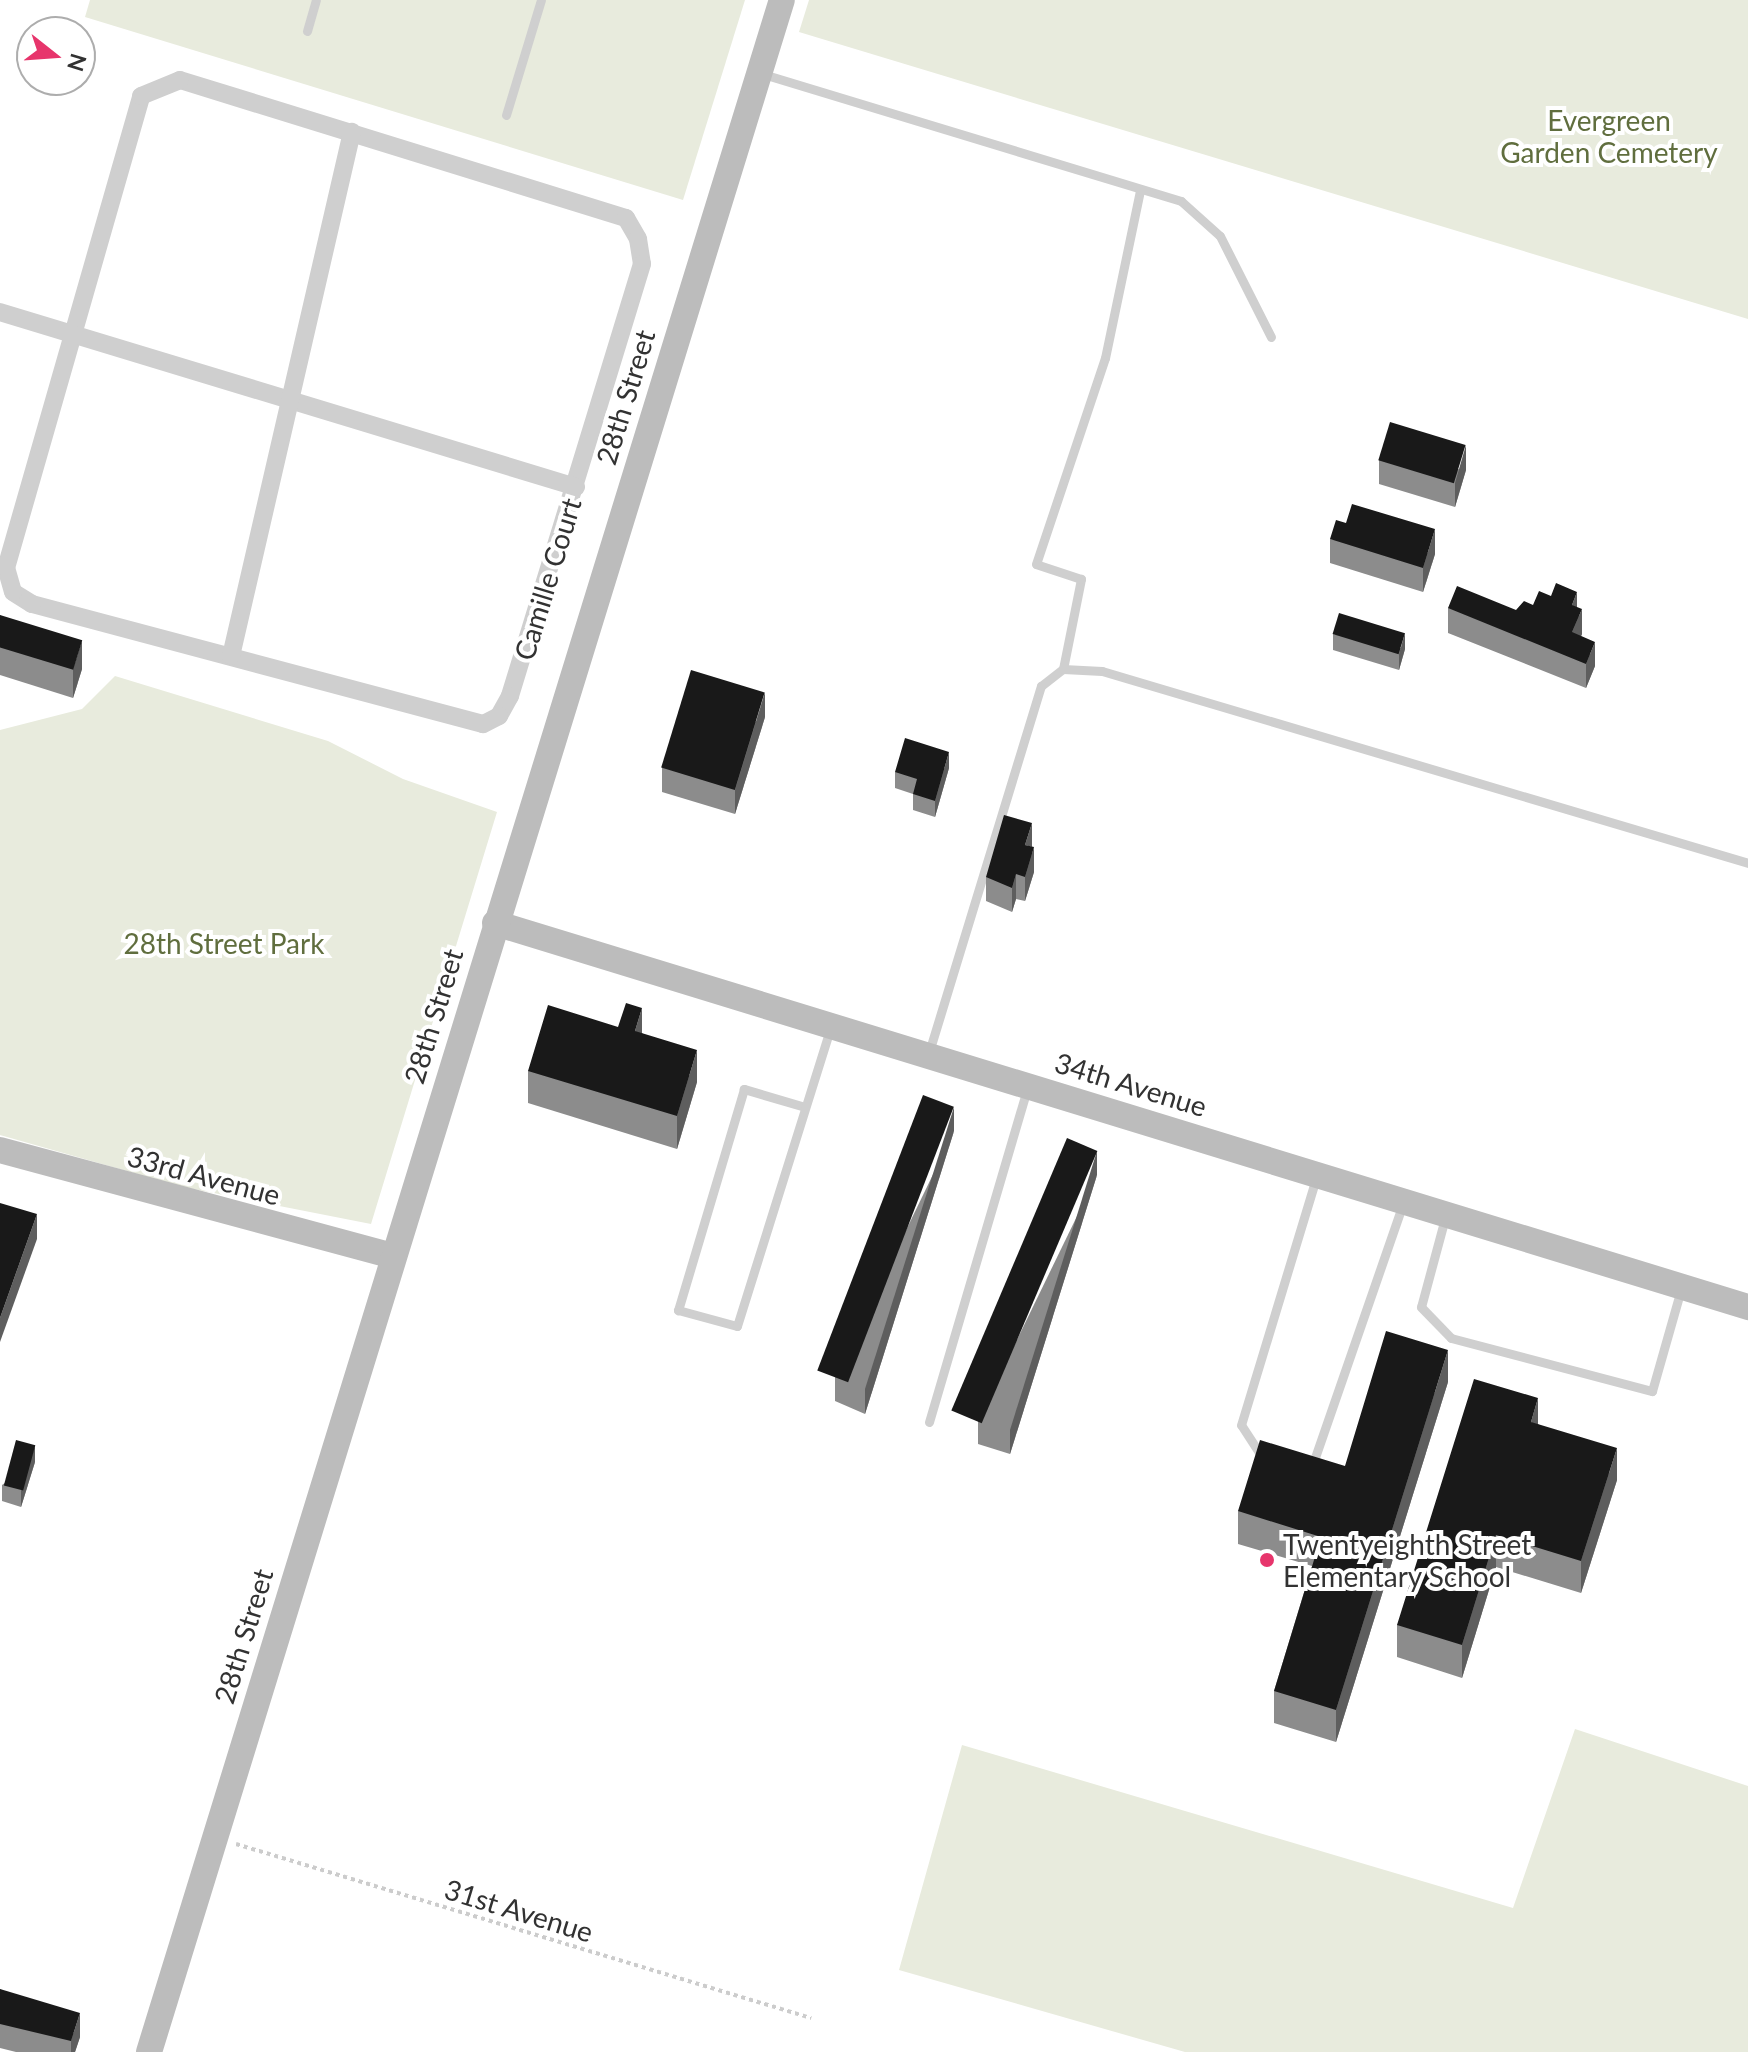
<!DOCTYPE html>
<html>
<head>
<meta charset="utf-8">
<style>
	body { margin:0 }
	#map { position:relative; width:1748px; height:2052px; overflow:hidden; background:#fff; font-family:Lato,sans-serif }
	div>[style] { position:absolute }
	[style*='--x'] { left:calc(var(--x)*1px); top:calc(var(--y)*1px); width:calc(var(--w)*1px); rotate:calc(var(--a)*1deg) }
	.green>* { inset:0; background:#e8ebdd }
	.path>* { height:4px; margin-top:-2px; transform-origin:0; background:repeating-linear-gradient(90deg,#ccc 0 4px,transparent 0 8px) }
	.lane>* { height:9px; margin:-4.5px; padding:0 4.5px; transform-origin:4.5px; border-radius:4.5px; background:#cfcfcf }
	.street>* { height:18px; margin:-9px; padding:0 9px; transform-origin:9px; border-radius:9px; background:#cfcfcf }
	.secondary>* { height:26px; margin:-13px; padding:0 13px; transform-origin:13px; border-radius:13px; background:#bcbcbc }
	.wall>* { inset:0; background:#8c8c8c }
	.shaded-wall>* { inset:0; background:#5e5e5e }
	.building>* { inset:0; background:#191919; transform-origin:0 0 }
	.dots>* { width:22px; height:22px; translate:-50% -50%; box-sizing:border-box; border:4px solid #fff; border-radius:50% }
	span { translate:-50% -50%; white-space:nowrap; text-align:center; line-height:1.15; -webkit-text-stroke:8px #fff; paint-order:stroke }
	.park-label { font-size:28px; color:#606e3e }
	.street-label { font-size:28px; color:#323232 }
	.poi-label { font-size:28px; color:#323232 }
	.left { translate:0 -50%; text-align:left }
	.north { position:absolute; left:16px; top:16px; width:80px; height:80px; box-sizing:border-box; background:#fff; border:2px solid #adadad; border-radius:50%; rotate:107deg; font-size:22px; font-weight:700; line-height:32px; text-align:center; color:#323232 }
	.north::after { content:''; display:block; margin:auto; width:28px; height:36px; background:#e7356c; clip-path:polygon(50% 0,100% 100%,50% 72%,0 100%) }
</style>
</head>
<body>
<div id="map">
	<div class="green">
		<div style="clip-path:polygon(90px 0,745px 0,683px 200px,85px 17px)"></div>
		<div style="clip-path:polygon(809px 0,1748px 0,1748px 319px,799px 32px)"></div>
		<div style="clip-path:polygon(115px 676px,328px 741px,403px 779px,497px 812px,371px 1224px,183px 1187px,0 1135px,0 730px,82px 709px)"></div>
		<div style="clip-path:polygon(1575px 1729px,1748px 1786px,1748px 2052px,1185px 2052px,899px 1970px,962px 1745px,1513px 1908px)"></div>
	</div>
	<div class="path">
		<div style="--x:236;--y:1844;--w:601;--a:16.84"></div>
	</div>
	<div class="lane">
		<div style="--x:307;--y:31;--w:32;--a:-74"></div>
		<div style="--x:763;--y:74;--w:437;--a:16.9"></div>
		<div style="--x:1181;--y:201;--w:52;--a:41.9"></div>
		<div style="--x:1220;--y:236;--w:113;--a:63.2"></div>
		<div style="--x:506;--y:115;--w:120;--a:-73.1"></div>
		<div style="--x:1063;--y:669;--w:92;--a:-78.7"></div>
		<div style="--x:1081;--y:579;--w:47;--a:-161.6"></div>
		<div style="--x:1036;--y:564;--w:217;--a:-71.5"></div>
		<div style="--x:1105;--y:358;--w:172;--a:-78.2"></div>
		<div style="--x:929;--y:1052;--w:383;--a:-73"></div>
		<div style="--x:1041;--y:686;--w:28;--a:-38"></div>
		<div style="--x:1063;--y:669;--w:39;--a:3"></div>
		<div style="--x:1102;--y:671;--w:674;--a:16.55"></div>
		<div style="--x:805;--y:1107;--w:64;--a:-163.6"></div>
		<div style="--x:744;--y:1089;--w:231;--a:106.6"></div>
		<div style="--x:678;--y:1310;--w:61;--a:15.2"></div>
		<div style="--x:737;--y:1326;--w:311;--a:-72.6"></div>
		<div style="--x:1445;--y:1218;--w:92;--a:105.1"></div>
		<div style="--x:1421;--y:1307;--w:43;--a:45.9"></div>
		<div style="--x:1451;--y:1338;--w:208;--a:14.8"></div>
		<div style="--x:1652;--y:1391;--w:106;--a:-74.1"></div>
		<div style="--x:929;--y:1422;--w:348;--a:-73.6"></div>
		<div style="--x:1262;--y:1457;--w:38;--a:-123"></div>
		<div style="--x:1241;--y:1425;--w:258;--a:-73.1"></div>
		<div style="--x:1311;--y:1469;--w:281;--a:-70.9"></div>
	</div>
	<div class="street">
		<div style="--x:180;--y:80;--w:467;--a:17.2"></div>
		<div style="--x:626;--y:218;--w:24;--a:60"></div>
		<div style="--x:638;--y:239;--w:25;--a:81"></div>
		<div style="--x:642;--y:264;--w:452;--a:107"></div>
		<div style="--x:510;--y:696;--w:23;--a:119"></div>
		<div style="--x:499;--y:716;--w:18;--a:153"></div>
		<div style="--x:483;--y:724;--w:467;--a:-165.1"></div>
		<div style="--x:32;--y:604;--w:22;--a:-148"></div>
		<div style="--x:13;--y:592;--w:25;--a:-106"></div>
		<div style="--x:6;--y:568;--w:491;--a:-74"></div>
		<div style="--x:141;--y:96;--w:42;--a:-22.3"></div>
		<div style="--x:0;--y:312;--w:602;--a:16.9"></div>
		<div style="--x:231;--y:656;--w:538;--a:-77"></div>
	</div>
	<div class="secondary">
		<div style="--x:495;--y:923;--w:1311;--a:17.04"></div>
		<div style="--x:0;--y:1150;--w:407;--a:15.1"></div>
		<div style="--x:149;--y:2052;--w:2147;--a:-72.86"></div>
	</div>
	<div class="wall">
		<div style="clip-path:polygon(1379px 460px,1466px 470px,1455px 507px,1379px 484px)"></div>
		<div style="clip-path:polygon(1330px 539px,1435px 554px,1423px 592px,1330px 563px)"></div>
		<div style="clip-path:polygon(1577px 607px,1582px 634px,1581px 636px,1595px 666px,1586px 688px,1448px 633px,1448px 608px,1516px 610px)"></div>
		<div style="clip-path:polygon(0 615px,82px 669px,73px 698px,0 675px)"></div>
		<div style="clip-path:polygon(1333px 634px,1405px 649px,1399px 670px,1333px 650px)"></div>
		<div style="clip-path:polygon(765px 717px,735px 814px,662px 792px,662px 768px)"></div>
		<div style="clip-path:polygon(949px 768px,935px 817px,913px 810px,913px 794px,895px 788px,895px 772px)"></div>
		<div style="clip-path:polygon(1032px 847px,1034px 872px,1025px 901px,1016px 899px,1012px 912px,986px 901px,986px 877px)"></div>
		<div style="clip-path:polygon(618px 1027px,642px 1033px,697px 1082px,677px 1149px,528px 1103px,528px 1071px)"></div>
		<div style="clip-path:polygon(954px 1131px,865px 1414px,835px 1401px,835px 1377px)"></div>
		<div style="clip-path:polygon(1097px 1175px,1010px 1454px,978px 1444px,978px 1420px)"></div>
		<div style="clip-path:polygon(1448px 1382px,1336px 1742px,1274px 1723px,1274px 1691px,1312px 1566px,1238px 1544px,1238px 1511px,1345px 1466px)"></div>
		<div style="clip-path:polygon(1538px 1424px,1617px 1480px,1581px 1593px,1496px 1567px,1462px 1678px,1397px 1657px,1397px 1625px)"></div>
		<div style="clip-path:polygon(35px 1462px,21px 1507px,2px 1501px,2px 1485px)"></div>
		<div style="clip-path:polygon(0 1989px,80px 2037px,75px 2052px,16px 2052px,0 2048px)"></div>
	</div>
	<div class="shaded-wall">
		<div style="clip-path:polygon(1466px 445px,1466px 470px,1455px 507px,1455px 483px)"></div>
		<div style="clip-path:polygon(1435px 529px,1435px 554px,1423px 592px,1423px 568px)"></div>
		<div style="clip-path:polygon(1577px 592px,1577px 616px,1572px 605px)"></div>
		<div style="clip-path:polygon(1582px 609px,1582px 634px,1572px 657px,1572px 632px)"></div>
		<div style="clip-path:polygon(1405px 633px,1405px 649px,1399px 670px,1399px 654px)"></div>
		<div style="clip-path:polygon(82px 640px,82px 669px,73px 698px,73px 669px)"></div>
		<div style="clip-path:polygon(1595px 642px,1595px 666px,1586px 688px,1586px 664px)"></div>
		<div style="clip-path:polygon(765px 692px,765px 717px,735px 814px,735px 790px)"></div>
		<div style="clip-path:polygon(949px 752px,949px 768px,935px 817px,935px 801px)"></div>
		<div style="clip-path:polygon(1032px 823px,1032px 847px,1025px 845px)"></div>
		<div style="clip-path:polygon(1034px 847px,1034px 872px,1025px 901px,1025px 877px)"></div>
		<div style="clip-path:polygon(1016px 874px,1016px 899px,1012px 912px,1012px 888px)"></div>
		<div style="clip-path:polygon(642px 1008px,642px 1040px,635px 1031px)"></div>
		<div style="clip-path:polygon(697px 1050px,697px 1082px,677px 1149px,677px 1116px)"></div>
		<div style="clip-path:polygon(954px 1107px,954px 1131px,865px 1414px,865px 1389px)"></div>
		<div style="clip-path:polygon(1097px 1151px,1097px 1175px,1010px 1454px,1010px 1430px)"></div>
		<div style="clip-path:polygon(37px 1214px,37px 1239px,0 1342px,0 1318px)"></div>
		<div style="clip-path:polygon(1448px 1350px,1448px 1382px,1336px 1742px,1336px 1710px)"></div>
		<div style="clip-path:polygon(1538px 1398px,1538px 1430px,1531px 1422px)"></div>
		<div style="clip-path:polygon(35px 1445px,35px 1462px,21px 1507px,21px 1491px)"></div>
		<div style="clip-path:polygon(1617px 1448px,1617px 1480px,1581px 1593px,1581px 1561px)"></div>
		<div style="clip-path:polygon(1496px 1535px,1496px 1567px,1462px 1678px,1462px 1645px)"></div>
		<div style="clip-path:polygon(80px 2013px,80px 2037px,75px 2052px,71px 2052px,71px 2041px)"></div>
	</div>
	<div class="building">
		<div style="left:1390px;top:422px;width:79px;height:40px;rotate:17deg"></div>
		<div style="clip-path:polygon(1352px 504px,1435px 529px,1423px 568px,1330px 539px,1336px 520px,1346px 523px)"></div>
		<div style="clip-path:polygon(1556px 583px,1577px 592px,1572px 605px,1582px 609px,1572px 632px,1595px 642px,1586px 664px,1448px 608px,1457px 586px,1516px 610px,1524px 601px,1533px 605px,1539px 591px,1551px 596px)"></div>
		<div style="left:1339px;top:613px;width:69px;height:22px;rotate:17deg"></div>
		<div style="left:0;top:615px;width:86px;height:31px;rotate:17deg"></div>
		<div style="left:691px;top:670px;width:77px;height:102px;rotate:17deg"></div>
		<div style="clip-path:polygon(905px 738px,949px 752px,935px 801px,913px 794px,917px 779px,895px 772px)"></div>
		<div style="clip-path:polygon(1004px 815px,1032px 823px,1025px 845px,1034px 847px,1025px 877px,1016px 874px,1012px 888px,986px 877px)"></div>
		<div style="clip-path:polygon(626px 1003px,642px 1008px,635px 1031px,697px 1050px,677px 1116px,528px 1071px,548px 1005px,618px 1027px)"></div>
		<div style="left:923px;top:1095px;width:33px;height:295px;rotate:21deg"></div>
		<div style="left:1067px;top:1138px;width:33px;height:296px;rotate:23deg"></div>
		<div style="clip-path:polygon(0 1203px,37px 1214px,0 1318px)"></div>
		<div style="clip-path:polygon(1386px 1331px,1448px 1350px,1336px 1710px,1274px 1691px,1321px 1537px,1238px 1511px,1260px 1440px,1345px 1466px)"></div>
		<div style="clip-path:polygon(1474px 1379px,1538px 1398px,1531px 1422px,1617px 1448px,1581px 1561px,1496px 1535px,1462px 1645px,1397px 1625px)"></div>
		<div style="left:16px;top:1440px;width:20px;height:47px;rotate:15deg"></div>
		<div style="clip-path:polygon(0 1989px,80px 2013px,71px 2041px,0 2024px)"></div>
	</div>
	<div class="dots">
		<div style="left:1267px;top:1560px;background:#e7356c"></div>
	</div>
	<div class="park-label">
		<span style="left:1609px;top:136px">Evergreen<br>Garden Cemetery</span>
		<span style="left:224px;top:943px">28th Street Park</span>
	</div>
	<div class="street-label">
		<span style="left:625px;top:397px;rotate:-73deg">28th Street</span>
		<span style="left:547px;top:579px;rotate:-73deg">Camille Court</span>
		<span style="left:433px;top:1016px;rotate:-73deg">28th Street</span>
		<span style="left:1131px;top:1084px;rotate:17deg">34th Avenue</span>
		<span style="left:204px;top:1175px;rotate:15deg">33rd Avenue</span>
		<span style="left:243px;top:1636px;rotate:-73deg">28th Street</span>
		<span style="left:519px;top:1910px;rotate:17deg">31st Avenue</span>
	</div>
	<div class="poi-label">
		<span class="left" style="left:1283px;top:1560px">Twentyeighth Street<br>Elementary School</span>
	</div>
	<div class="north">N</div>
</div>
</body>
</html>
